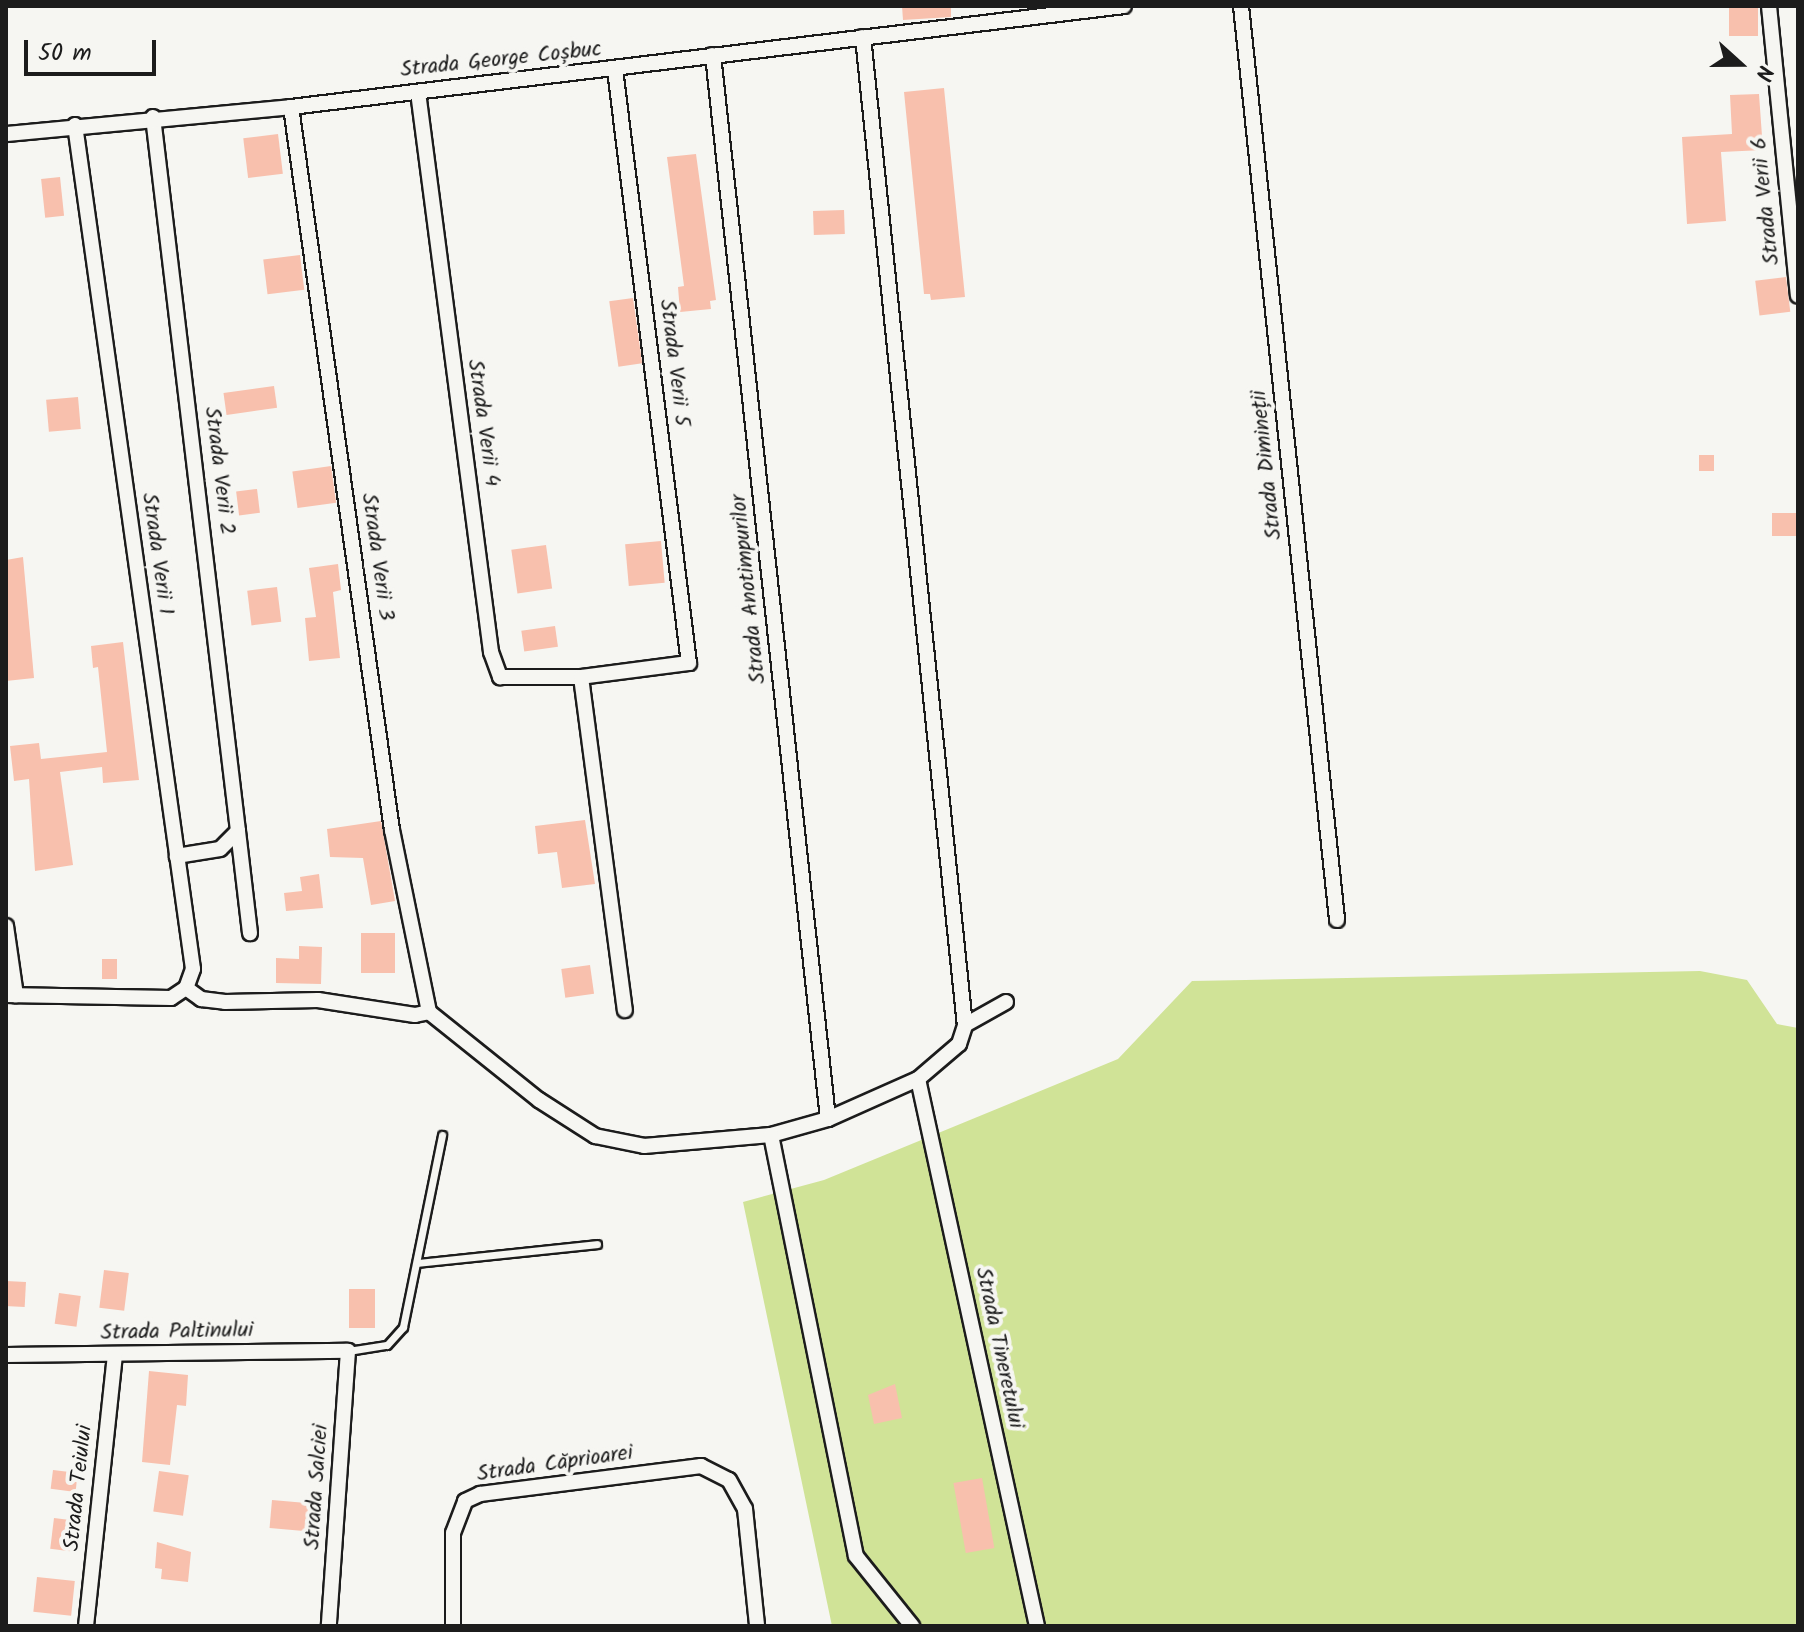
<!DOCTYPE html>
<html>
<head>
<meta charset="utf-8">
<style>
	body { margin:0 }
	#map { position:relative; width:1804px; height:1632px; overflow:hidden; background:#f6f6f2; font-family:Kalam,sans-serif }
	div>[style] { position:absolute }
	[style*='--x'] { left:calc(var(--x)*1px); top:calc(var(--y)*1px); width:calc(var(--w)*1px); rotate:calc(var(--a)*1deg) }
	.green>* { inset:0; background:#d0e397 }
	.building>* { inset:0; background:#f8c0ad; transform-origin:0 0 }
	.roads { filter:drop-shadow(2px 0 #1c1c1c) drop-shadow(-2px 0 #1c1c1c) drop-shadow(0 2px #1c1c1c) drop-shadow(0 -2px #1c1c1c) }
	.service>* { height:7px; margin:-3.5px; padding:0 3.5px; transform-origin:3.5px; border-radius:3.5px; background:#f6f6f2 }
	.minor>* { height:14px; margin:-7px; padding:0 7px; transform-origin:7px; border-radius:7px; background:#f6f6f2 }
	span { translate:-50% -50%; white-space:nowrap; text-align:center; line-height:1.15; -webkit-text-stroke:8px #f6f6f2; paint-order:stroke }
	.street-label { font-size:22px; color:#1c1c1c }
	.frame { position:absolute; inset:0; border:8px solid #1c1c1c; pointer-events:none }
	.north { position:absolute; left:1700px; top:24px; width:80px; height:80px; -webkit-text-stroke:6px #f6f6f2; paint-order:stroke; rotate:111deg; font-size:22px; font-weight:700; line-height:32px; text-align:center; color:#1c1c1c }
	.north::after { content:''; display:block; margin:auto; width:28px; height:36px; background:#1c1c1c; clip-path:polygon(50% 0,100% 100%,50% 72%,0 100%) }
	.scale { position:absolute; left:24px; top:40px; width:132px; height:36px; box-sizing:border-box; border:4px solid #1c1c1c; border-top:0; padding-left:10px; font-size:24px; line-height:28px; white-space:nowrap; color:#1c1c1c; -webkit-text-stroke:6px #f6f6f2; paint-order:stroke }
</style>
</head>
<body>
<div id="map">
	<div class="green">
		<div style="clip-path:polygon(1700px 971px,1747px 980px,1777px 1024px,1798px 1028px,1798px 1626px,832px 1626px,743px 1202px,824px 1180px,1118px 1059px,1192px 981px)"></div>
	</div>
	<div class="building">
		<div style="clip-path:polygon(902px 6px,951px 6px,951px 17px,903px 20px)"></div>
		<div style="left:1729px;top:6px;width:29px;height:30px"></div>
		<div style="clip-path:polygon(944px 88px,965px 297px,931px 300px,930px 294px,924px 294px,904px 92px)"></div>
		<div style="clip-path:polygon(1759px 94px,1763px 150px,1721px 152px,1726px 221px,1687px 224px,1682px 137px,1732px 134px,1730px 95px)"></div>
		<div style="left:278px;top:134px;width:40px;height:35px;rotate:83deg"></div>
		<div style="clip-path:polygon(696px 154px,716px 300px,710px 301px,711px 309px,680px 312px,678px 287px,684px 286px,667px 157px)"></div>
		<div style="left:60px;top:177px;width:39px;height:19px;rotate:84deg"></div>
		<div style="left:844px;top:210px;width:24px;height:31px;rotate:88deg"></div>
		<div style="left:300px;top:255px;width:35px;height:37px;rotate:83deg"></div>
		<div style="left:1786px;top:277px;width:35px;height:31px;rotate:83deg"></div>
		<div style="left:633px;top:298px;width:66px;height:24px;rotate:82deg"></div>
		<div style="left:274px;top:386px;width:22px;height:51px;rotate:82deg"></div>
		<div style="left:78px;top:397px;width:32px;height:32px;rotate:85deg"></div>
		<div style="left:1699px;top:455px;width:15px;height:16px"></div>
		<div style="left:331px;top:466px;width:37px;height:39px;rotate:82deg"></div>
		<div style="left:257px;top:489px;width:24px;height:21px;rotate:83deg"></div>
		<div style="left:1798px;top:513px;width:23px;height:26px;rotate:90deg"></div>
		<div style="left:661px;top:541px;width:42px;height:36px;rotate:85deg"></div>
		<div style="left:546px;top:545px;width:44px;height:35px;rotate:82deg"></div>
		<div style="clip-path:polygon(23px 557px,34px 678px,6px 681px,6px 560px)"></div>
		<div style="clip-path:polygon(338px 564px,341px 590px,333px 592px,340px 658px,309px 661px,305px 618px,316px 617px,309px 568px)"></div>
		<div style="left:277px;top:587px;width:35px;height:30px;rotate:83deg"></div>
		<div style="left:555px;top:626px;width:21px;height:34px;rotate:82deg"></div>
		<div style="clip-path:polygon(123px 642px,139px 780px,103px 783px,102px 767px,60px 772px,73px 865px,35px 871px,29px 779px,14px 781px,10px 746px,39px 743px,41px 759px,107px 752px,98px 667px,93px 668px,91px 646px)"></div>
		<div style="clip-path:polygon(585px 820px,595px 884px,562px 888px,557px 852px,538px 854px,535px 826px)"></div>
		<div style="clip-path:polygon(381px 821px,395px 901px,371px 905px,363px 858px,330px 857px,327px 829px)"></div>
		<div style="clip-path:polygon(319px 874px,323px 908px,286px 911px,284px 893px,302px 891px,300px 877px)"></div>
		<div style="left:361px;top:933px;width:34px;height:40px"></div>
		<div style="clip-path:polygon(299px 946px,322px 947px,321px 984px,276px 983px,276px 958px,299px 959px)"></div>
		<div style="left:102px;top:959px;width:15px;height:20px"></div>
		<div style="left:590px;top:965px;width:29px;height:29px;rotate:82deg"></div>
		<div style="left:104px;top:1270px;width:25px;height:38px;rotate:7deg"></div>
		<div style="left:6px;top:1281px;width:20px;height:25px;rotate:3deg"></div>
		<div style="left:349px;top:1289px;width:26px;height:39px"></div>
		<div style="left:59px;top:1293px;width:22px;height:31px;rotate:8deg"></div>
		<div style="clip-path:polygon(149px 1371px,188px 1375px,186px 1406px,177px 1405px,170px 1465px,142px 1462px)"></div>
		<div style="clip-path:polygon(895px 1384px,902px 1418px,874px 1424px,868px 1395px)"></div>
		<div style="left:53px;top:1470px;width:25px;height:19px;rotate:7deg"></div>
		<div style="left:159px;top:1471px;width:30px;height:41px;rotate:8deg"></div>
		<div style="left:982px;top:1478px;width:71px;height:29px;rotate:80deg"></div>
		<div style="left:272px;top:1500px;width:43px;height:28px;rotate:5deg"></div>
		<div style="left:54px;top:1518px;width:24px;height:31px;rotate:7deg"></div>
		<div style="clip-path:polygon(157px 1542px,191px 1552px,188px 1582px,161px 1579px,162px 1569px,155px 1568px)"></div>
		<div style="left:37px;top:1577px;width:38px;height:35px;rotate:6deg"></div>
	</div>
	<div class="roads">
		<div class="service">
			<div style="--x:417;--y:1263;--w:181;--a:-6"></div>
			<div style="--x:348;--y:1351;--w:39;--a:-9"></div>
			<div style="--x:387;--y:1345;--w:24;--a:-48"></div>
			<div style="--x:403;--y:1327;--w:196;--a:-78.5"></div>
		</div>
		<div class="minor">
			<div style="--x:1241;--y:6;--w:919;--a:84"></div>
			<div style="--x:1769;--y:6;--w:291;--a:84.3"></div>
			<div style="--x:863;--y:37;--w:993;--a:84.11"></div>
			<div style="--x:713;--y:55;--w:1070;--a:83.83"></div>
			<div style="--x:418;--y:92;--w:565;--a:82.57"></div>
			<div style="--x:491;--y:652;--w:27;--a:70"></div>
			<div style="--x:500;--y:677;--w:81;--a:0"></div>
			<div style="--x:581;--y:677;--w:336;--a:82.5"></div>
			<div style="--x:291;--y:107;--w:730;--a:82.05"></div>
			<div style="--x:392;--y:830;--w:186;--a:78.5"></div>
			<div style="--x:153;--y:117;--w:719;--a:83.21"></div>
			<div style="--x:238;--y:831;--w:25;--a:135"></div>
			<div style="--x:220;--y:849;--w:44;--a:170.8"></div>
			<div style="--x:75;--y:125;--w:852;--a:82.04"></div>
			<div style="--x:193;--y:969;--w:20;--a:110"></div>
			<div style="--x:6;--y:134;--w:286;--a:-5.4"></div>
			<div style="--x:291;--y:107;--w:839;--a:-6.91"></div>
			<div style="--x:581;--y:677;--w:109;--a:-7.4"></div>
			<div style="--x:689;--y:663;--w:598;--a:-97.11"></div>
			<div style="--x:238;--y:831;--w:103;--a:83.3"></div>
			<div style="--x:6;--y:926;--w:70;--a:81.8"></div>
			<div style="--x:186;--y:988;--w:19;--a:36"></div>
			<div style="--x:201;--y:999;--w:24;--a:7"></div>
			<div style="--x:225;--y:1002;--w:93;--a:-1.2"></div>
			<div style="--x:318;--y:1000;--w:98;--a:8.8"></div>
			<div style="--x:415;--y:1015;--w:14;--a:-12"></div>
			<div style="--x:6;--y:995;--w:165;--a:1"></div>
			<div style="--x:171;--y:998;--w:18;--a:-34"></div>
			<div style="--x:429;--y:1012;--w:141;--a:38.7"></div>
			<div style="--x:539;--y:1100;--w:67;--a:32.7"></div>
			<div style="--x:595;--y:1136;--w:50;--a:11.5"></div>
			<div style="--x:644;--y:1146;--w:127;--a:-5"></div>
			<div style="--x:771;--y:1135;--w:59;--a:-15.7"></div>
			<div style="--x:828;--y:1119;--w:98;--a:-24"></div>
			<div style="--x:918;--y:1079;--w:54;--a:-40.5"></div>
			<div style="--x:959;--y:1044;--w:20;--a:-72"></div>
			<div style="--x:965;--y:1025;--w:47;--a:-29.3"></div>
			<div style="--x:918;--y:1079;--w:560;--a:77.73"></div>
			<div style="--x:771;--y:1135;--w:429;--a:78.6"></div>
			<div style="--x:856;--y:1556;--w:90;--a:51.3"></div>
			<div style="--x:6;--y:1355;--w:342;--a:-0.7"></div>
			<div style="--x:348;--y:1351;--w:276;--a:94"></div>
			<div style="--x:86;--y:1626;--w:273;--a:-83.9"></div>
			<div style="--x:453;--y:1626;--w:93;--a:-90"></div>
			<div style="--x:453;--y:1533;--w:34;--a:-69"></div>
			<div style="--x:465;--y:1501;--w:17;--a:-25"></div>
			<div style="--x:480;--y:1494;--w:223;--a:-7.2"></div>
			<div style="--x:701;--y:1466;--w:31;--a:27"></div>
			<div style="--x:729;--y:1480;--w:33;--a:61"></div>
			<div style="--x:745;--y:1509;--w:118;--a:84.1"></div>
		</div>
	</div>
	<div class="street-label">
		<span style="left:501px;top:60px;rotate:-6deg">Strada George Coșbuc</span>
		<span style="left:1766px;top:201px;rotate:-96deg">Strada Verii 6</span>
		<span style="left:674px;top:363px;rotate:83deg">Strada Verii 5</span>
		<span style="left:483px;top:423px;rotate:82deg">Strada Verii 4</span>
		<span style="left:1267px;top:465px;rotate:-96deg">Strada Dimineții</span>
		<span style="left:219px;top:471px;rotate:83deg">Strada Verii 2</span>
		<span style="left:157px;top:554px;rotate:82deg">Strada Verii 1</span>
		<span style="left:377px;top:557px;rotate:82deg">Strada Verii 3</span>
		<span style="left:749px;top:589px;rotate:-96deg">Strada Anotimpurilor</span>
		<span style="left:177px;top:1332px;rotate:-1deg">Strada Paltinului</span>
		<span style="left:999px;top:1348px;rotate:78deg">Strada Tineretului</span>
		<span style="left:555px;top:1464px;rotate:-8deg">Strada Căprioarei</span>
		<span style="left:317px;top:1487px;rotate:-86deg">Strada Salciei</span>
		<span style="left:79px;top:1488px;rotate:-84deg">Strada Teiului</span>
	</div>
	<div class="frame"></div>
	<div class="north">N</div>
	<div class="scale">50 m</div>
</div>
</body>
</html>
